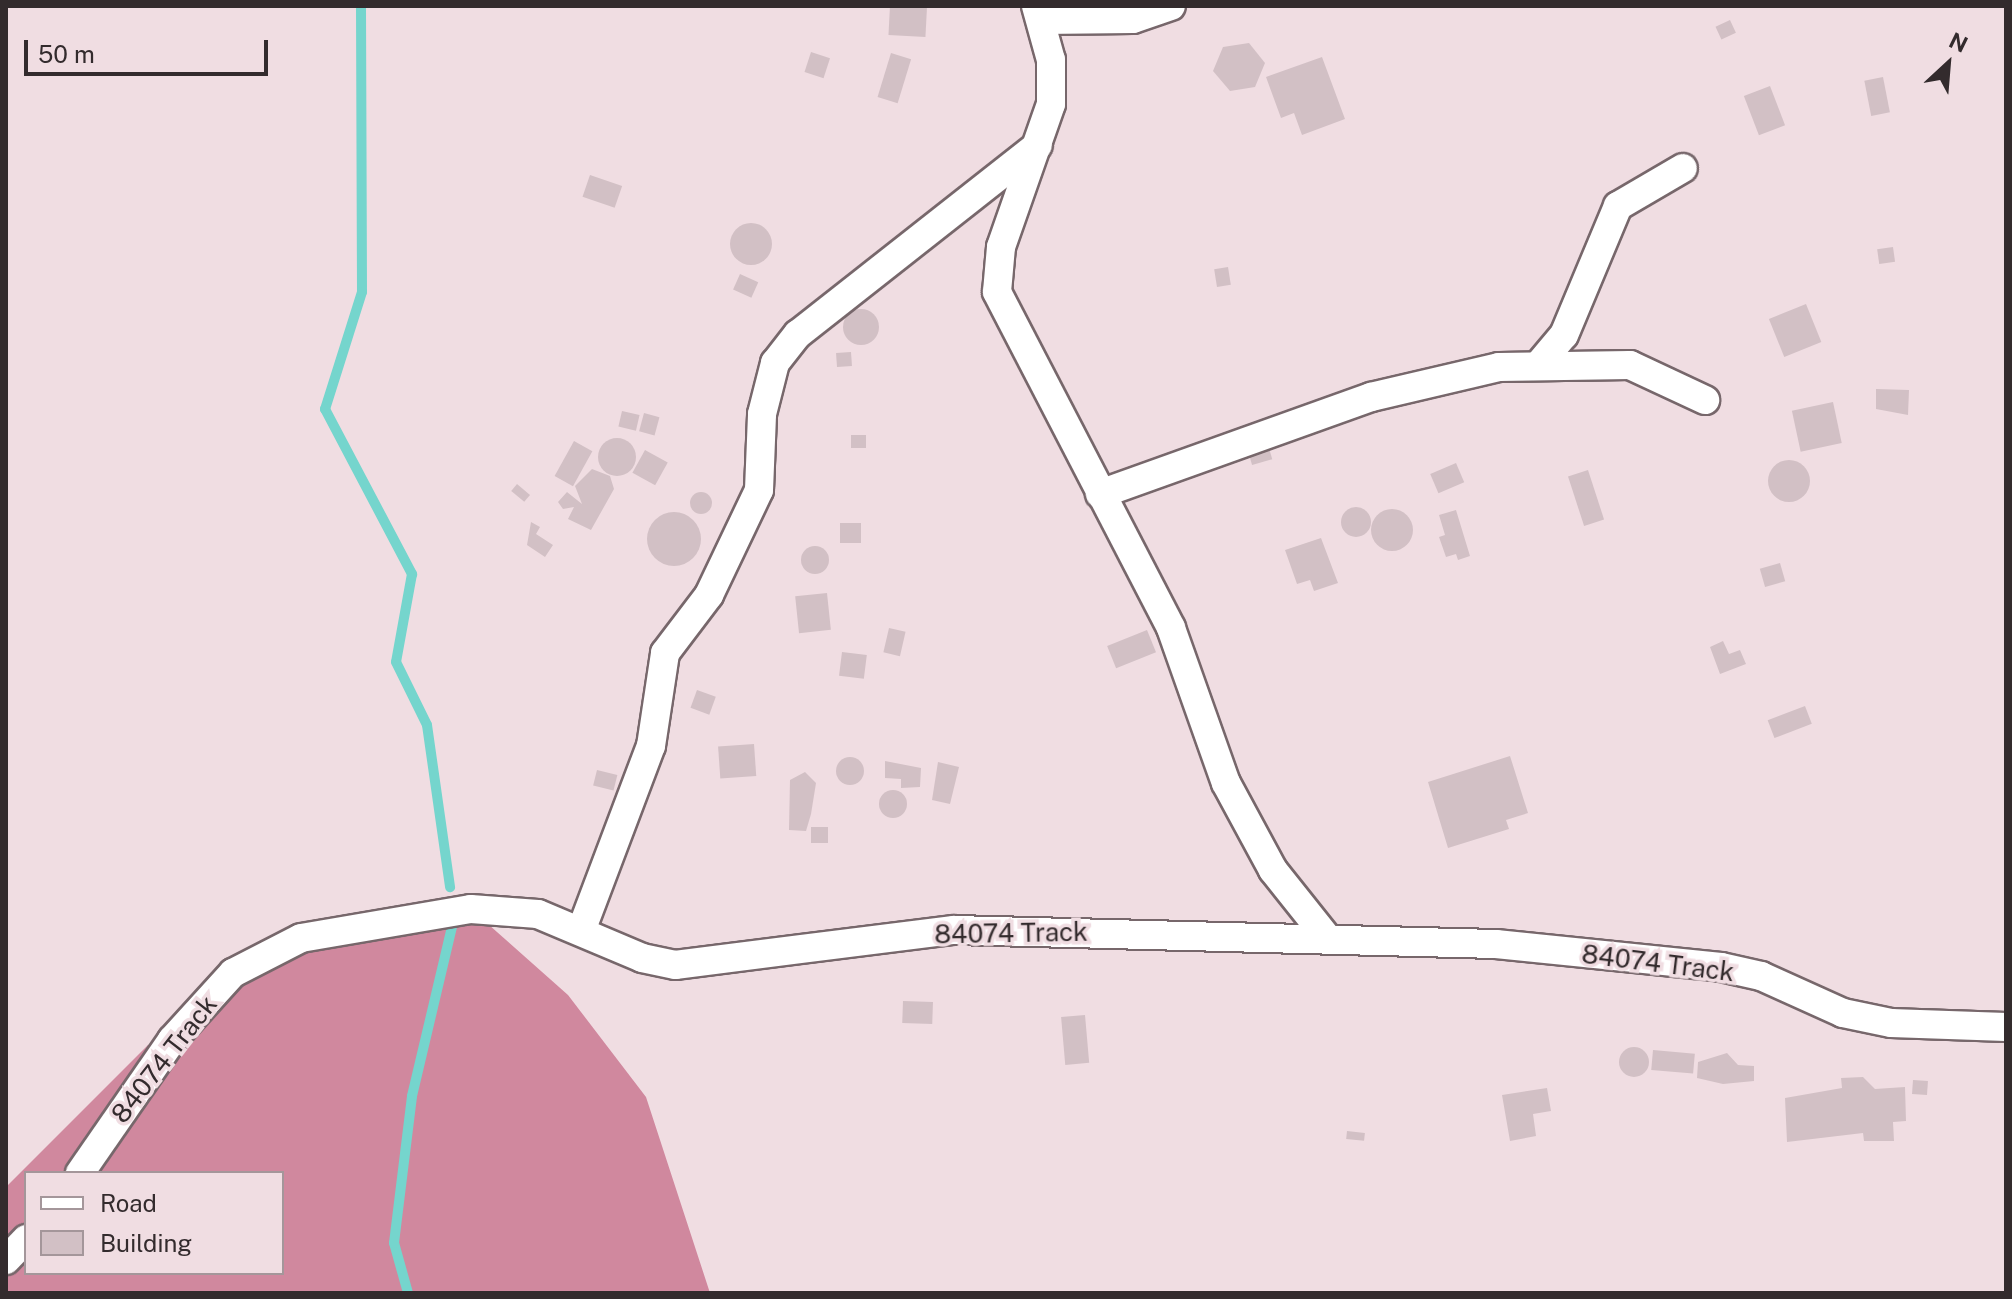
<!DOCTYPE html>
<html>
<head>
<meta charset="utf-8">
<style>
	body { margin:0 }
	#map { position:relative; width:2012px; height:1299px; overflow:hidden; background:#f0dde2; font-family:"Public Sans",sans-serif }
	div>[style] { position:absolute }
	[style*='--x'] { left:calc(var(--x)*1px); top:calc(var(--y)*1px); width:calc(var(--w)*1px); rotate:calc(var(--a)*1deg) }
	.forest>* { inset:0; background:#d0889e }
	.stream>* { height:10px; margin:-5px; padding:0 5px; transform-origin:5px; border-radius:5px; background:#75d5cd }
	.building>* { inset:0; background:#d2c0c5; transform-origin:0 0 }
	.round { border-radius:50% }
	.roads { filter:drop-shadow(2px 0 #77676b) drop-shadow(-2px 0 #77676b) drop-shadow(0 2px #77676b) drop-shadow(0 -2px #77676b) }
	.minor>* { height:28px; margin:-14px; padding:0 14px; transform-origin:14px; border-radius:14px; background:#fff }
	span { translate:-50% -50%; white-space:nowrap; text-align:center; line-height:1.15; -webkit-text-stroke:7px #f0dde2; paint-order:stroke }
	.street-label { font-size:26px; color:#332b2d }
	.frame { position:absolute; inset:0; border:8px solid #332b2d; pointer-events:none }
	.legend { position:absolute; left:24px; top:1171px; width:260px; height:104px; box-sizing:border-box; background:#f0dde2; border:2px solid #a4969a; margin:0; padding:10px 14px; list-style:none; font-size:24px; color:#332b2d }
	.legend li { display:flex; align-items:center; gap:16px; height:40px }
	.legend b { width:40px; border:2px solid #a4969a }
	.north { position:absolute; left:1908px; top:24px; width:80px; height:80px; -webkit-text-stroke:6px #f0dde2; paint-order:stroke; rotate:26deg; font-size:22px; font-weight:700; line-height:32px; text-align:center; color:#332b2d }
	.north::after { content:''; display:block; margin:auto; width:28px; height:36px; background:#332b2d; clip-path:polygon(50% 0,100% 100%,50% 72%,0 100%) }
	.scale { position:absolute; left:24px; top:40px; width:244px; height:36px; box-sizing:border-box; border:4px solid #332b2d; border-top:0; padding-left:10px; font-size:24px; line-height:28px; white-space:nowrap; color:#332b2d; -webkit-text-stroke:6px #f0dde2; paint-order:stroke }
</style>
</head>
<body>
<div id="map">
	<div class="forest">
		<div style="clip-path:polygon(evenodd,471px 909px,568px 995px,646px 1097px,710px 1293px,6px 1293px,6px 1187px,148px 1045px,172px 1040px,261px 958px,471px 909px,26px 1173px,282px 1173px,282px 1273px,26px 1273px,26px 1173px)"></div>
	</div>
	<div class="stream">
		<div style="--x:361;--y:6;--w:286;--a:89.8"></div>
		<div style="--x:362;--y:292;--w:123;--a:107.5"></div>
		<div style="--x:325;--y:409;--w:187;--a:62.2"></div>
		<div style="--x:412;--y:574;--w:89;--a:100.3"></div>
		<div style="--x:396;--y:662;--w:70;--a:63.8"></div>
		<div style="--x:427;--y:725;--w:164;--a:81.9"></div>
		<div style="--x:408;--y:1293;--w:52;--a:-105.6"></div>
		<div style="--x:394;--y:1243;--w:148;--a:-83"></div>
		<div style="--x:412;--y:1096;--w:182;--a:-76.7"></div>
	</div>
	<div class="building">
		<div style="left:890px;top:6px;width:37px;height:29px;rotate:3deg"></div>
		<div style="left:1730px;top:20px;width:14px;height:16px;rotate:65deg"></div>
		<div style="clip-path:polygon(1249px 43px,1265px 63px,1255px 87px,1230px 91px,1213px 71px,1223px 47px)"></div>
		<div style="left:811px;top:52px;width:20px;height:21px;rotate:18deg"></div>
		<div style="left:891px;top:53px;width:21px;height:46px;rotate:17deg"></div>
		<div style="clip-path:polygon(1322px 57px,1345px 119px,1302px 135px,1294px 113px,1281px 118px,1266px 77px)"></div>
		<div style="left:1883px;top:77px;width:36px;height:19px;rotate:79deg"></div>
		<div style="left:1770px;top:86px;width:42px;height:28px;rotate:69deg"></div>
		<div style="left:590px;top:175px;width:34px;height:23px;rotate:19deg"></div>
		<div class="round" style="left:730px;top:223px;width:42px;height:42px"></div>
		<div style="left:1893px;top:247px;width:15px;height:16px;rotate:82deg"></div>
		<div style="left:1228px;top:267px;width:18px;height:14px;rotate:81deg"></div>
		<div style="left:740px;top:274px;width:20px;height:17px;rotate:24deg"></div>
		<div style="left:1806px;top:304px;width:41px;height:40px;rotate:68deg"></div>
		<div class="round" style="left:843px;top:309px;width:36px;height:36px"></div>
		<div style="left:851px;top:352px;width:14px;height:15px;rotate:86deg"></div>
		<div style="clip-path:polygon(1876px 389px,1909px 390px,1908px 415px,1876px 409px)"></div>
		<div style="left:1833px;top:402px;width:42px;height:42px;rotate:78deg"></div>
		<div style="left:622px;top:411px;width:18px;height:16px;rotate:13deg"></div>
		<div style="left:644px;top:413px;width:16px;height:19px;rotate:15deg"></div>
		<div style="left:851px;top:435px;width:15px;height:13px"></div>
		<div class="round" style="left:598px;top:438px;width:38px;height:38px"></div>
		<div style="left:574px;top:441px;width:21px;height:40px;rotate:29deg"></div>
		<div style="left:1267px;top:441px;width:19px;height:21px;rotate:74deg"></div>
		<div style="left:645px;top:450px;width:26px;height:26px;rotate:29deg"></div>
		<div class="round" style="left:1768px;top:460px;width:42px;height:42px"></div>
		<div style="left:1456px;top:463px;width:21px;height:28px;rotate:67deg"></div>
		<div style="clip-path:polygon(592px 469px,610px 476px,614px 489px,591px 530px,568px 519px,574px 507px,563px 509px,558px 502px,567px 492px,582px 504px,575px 486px)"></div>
		<div style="left:1588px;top:470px;width:52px;height:21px;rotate:72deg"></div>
		<div style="left:517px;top:484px;width:17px;height:9px;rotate:40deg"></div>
		<div class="round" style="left:690px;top:492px;width:22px;height:22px"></div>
		<div class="round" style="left:1341px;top:507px;width:30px;height:30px"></div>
		<div class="round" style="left:1371px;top:509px;width:42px;height:42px"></div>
		<div style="clip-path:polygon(1456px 510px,1470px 556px,1458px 560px,1456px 554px,1446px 557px,1439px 537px,1445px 535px,1439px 515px)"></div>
		<div class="round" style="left:647px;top:512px;width:54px;height:54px"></div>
		<div style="clip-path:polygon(531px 522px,540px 527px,536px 534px,553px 545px,545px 557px,527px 545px)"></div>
		<div style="left:861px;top:523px;width:20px;height:21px;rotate:90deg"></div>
		<div style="clip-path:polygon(1321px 538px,1338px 583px,1314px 591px,1310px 580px,1297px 584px,1285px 550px)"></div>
		<div class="round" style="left:801px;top:546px;width:28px;height:28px"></div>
		<div style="left:1780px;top:563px;width:19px;height:21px;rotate:74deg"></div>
		<div style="left:827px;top:593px;width:37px;height:32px;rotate:84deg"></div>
		<div style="left:889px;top:628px;width:17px;height:25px;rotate:13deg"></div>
		<div style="left:1147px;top:630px;width:24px;height:43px;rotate:68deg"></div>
		<div style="clip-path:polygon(1723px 641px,1729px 654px,1740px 650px,1746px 664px,1720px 674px,1710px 647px)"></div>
		<div style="left:842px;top:652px;width:25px;height:24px;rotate:7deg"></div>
		<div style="left:697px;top:690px;width:20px;height:19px;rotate:20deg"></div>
		<div style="left:1805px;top:706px;width:19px;height:40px;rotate:69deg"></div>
		<div style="left:754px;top:744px;width:32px;height:36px;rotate:86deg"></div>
		<div style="clip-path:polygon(1510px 756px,1528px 813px,1506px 820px,1509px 829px,1448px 848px,1428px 782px)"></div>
		<div class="round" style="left:836px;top:757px;width:28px;height:28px"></div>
		<div style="clip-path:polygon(885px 761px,921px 768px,920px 787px,901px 788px,901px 779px,885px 778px)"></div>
		<div style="clip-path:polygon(938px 762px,959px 767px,950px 804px,932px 800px)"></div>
		<div style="left:597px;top:770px;width:21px;height:16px;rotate:14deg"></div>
		<div style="clip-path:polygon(805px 772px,816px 783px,811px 814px,806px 831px,789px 830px,790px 780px)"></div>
		<div class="round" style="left:879px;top:790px;width:28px;height:28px"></div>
		<div style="left:811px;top:827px;width:17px;height:16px"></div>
		<div style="left:903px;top:1001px;width:30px;height:22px;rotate:2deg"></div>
		<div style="left:1085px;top:1015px;width:48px;height:24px;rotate:85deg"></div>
		<div class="round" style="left:1619px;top:1047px;width:30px;height:30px"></div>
		<div style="left:1653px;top:1050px;width:42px;height:20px;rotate:5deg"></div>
		<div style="clip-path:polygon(1727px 1053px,1738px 1065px,1754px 1066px,1754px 1081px,1723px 1084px,1697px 1078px,1698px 1062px)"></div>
		<div style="clip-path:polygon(1863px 1077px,1875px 1089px,1905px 1087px,1906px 1121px,1893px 1122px,1894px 1141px,1864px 1141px,1863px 1133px,1787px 1142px,1785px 1098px,1842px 1088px,1841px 1078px)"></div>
		<div style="left:1913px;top:1080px;width:15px;height:14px;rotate:4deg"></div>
		<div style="clip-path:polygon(1547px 1088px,1551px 1111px,1533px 1114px,1536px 1136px,1510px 1141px,1502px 1095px)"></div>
		<div style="left:1347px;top:1131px;width:18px;height:8px;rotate:6deg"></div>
	</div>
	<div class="roads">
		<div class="minor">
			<div style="--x:1036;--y:6;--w:56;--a:74.5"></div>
			<div style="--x:1051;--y:60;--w:44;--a:90"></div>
			<div style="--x:1051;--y:104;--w:151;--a:109.3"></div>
			<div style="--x:1001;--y:247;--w:45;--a:95.1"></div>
			<div style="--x:997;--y:292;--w:378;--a:62.6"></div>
			<div style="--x:1171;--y:628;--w:164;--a:70.5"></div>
			<div style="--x:1226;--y:783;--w:99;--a:61.6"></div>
			<div style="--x:1273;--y:870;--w:87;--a:51.5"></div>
			<div style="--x:1041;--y:20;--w:92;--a:-0.6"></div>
			<div style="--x:1133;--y:19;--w:40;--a:-18.9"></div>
			<div style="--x:1541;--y:362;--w:35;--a:-50"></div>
			<div style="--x:1564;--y:335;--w:140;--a:-67.3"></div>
			<div style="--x:1618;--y:206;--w:75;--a:-30.3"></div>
			<div style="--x:1100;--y:494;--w:288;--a:-19.7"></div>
			<div style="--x:1371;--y:397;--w:131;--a:-13.2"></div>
			<div style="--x:1499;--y:367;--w:131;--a:-0.9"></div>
			<div style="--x:1630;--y:365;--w:83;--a:25"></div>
			<div style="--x:581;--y:931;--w:198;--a:-69.3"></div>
			<div style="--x:651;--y:746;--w:94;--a:-81.4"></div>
			<div style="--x:665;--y:653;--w:73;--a:-52.8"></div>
			<div style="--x:709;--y:595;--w:116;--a:-64.5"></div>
			<div style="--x:759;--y:490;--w:76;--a:-87.7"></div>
			<div style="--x:762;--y:414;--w:53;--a:-75.7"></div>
			<div style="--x:775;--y:363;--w:37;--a:-52"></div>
			<div style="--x:798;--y:334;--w:305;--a:-38.2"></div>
			<div style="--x:80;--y:1173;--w:162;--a:-55.3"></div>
			<div style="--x:172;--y:1040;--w:91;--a:-47.7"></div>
			<div style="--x:233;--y:973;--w:76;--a:-27.2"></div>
			<div style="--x:301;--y:938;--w:172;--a:-9.7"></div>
			<div style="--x:471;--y:909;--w:67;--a:4.3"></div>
			<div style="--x:538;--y:914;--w:113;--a:22.9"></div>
			<div style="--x:642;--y:958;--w:34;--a:12"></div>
			<div style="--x:675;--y:965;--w:281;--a:-7.2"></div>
			<div style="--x:954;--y:930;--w:542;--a:1.48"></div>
			<div style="--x:1496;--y:944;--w:226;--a:5.8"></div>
			<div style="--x:1721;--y:967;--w:41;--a:12.7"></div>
			<div style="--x:1761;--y:976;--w:90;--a:24.3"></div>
			<div style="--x:1843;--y:1013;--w:49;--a:11.8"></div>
			<div style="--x:1891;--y:1023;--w:115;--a:2"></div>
			<div style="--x:6;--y:1260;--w:29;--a:-46"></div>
		</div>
	</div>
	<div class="street-label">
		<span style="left:1011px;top:933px;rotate:-1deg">84074 Track</span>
		<span style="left:1658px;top:963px;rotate:7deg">84074 Track</span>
		<span style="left:164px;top:1059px;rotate:-52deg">84074 Track</span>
	</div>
	<div class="frame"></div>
	<ul class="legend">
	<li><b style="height:10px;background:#fff"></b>Road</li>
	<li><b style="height:22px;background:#d2c0c5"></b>Building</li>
	</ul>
	<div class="north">N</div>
	<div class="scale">50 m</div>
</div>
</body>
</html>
